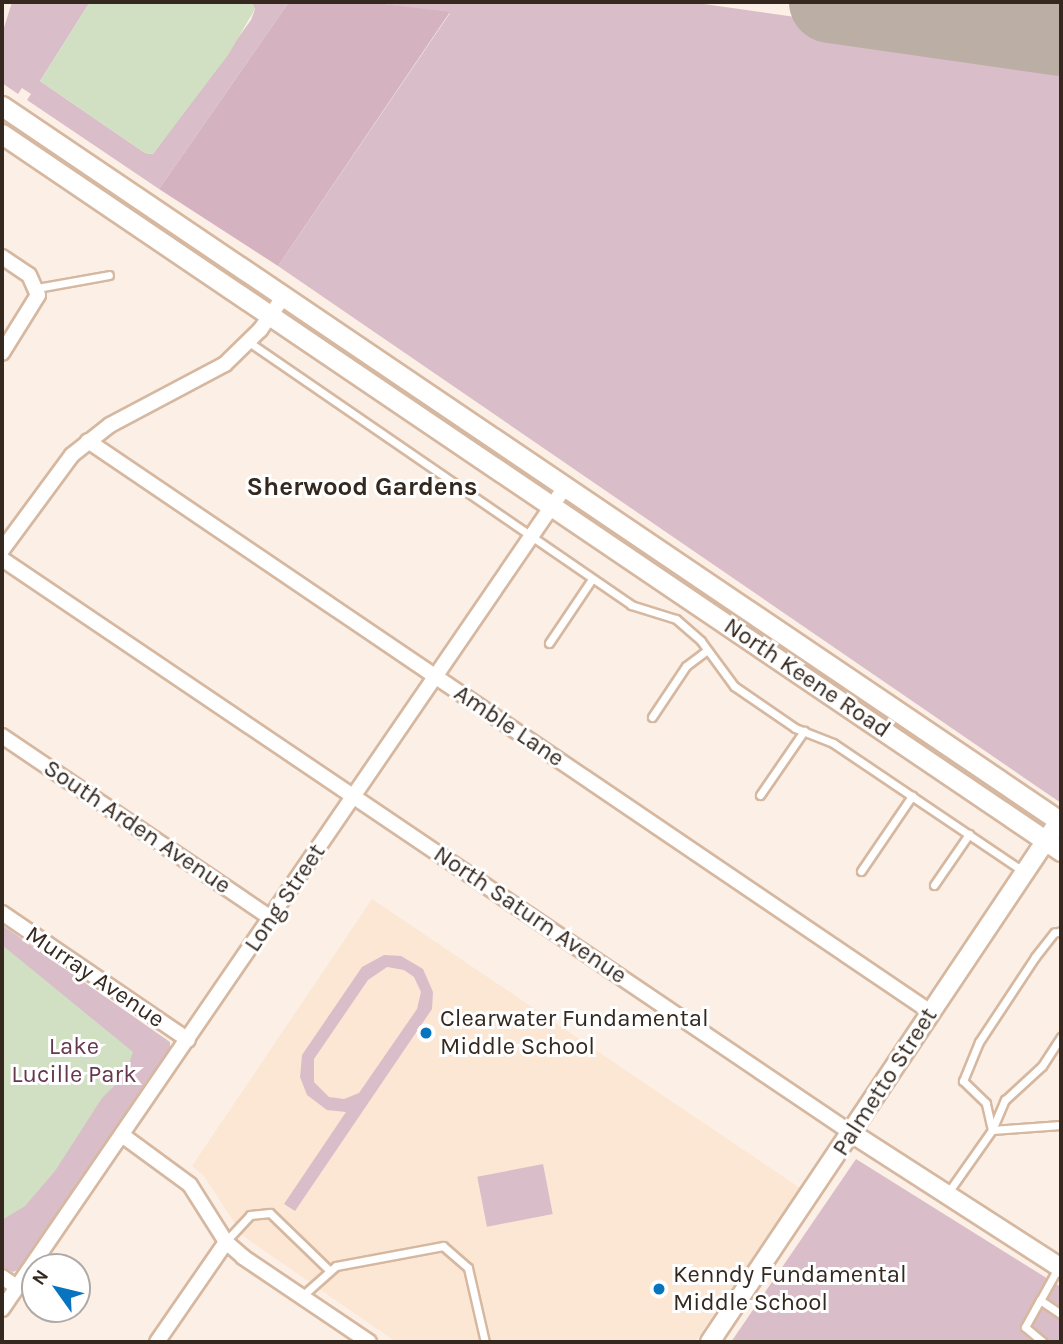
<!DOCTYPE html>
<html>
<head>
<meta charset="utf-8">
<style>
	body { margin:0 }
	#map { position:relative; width:1063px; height:1344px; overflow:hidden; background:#fcf0e6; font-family:Karla,sans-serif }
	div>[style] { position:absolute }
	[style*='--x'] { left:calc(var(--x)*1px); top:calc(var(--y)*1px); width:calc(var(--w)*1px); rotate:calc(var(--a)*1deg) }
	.built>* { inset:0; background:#fce6d4 }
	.green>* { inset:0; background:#d9bec9; transform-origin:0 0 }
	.forest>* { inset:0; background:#d4b2c0 }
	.water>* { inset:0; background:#d1e0c2 }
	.taxiway>* { height:33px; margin:-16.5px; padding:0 16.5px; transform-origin:16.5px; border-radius:16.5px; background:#baaea5 }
	.runway>* { height:82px; margin:-41px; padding:0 41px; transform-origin:41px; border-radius:41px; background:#baaea5 }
	.roads { filter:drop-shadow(2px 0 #d6b8a1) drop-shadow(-2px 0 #d6b8a1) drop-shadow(0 2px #d6b8a1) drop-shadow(0 -2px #d6b8a1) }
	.service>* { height:7px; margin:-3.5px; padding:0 3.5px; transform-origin:3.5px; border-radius:3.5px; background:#fff }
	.minor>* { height:14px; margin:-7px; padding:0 7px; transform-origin:7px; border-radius:7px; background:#fff }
	.tertiary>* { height:18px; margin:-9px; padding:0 9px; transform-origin:9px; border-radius:9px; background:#fff }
	.secondary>* { height:19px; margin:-9.5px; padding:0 9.5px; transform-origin:9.5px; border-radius:9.5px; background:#fff }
	.dots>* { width:19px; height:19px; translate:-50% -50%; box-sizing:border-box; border:4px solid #fff; border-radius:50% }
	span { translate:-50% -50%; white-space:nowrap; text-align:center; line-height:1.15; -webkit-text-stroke:6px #fff; paint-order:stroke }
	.street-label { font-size:24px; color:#34281f }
	.poi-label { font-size:24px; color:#34281f }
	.left { translate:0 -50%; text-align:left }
	.park-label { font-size:24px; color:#66374d }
	.neighbourhood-label { font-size:26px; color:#34281f; font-weight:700 }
	.frame { position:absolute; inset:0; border:4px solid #34281f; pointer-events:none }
	.north { position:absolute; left:21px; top:1253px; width:70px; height:70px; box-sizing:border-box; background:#fff; border:2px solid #aea9a5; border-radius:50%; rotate:304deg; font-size:19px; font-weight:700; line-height:28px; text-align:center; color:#34281f }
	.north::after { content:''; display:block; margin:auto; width:24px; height:32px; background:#0874bf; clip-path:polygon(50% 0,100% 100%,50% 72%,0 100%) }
</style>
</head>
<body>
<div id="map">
	<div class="built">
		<div style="clip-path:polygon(372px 899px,800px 1188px,695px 1342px,396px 1342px,243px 1236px,204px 1176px,192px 1166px)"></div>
	</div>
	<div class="green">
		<div style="clip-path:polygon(12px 2px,90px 2px,40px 81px,145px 153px,153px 154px,251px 20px,255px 9px,251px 2px,289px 2px,159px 189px,27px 100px,31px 94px,22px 88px,18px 94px,2px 83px,2px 34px)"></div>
		<div style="clip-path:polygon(368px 2px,690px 2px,1061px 55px,1061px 803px,278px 266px,450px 13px)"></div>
		<div style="clip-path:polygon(981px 2px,1061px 2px,1061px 13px)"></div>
		<div style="clip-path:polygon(2px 925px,170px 1042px,170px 1049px,20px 1269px,13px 1272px,2px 1267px)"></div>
		<div style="clip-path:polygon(evenodd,384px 955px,401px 956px,423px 969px,433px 992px,432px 1009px,295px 1211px,284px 1204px,346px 1112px,327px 1110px,307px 1095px,300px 1077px,302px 1055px,362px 967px,384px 955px,387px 967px,404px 970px,414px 977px,421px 992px,417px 1009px,359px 1093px,344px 1099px,329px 1097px,314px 1082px,314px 1059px,368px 980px,387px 967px)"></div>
		<div style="clip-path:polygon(856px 1159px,1061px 1287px,1061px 1342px,731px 1342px)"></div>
		<div style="left:543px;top:1164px;width:51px;height:67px;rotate:79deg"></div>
	</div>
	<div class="forest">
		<div style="clip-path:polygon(289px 2px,368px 2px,450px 12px,278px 266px,159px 189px)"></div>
	</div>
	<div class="water">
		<div style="clip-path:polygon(90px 2px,251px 2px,255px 9px,228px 55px,153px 154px,145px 153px,40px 81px)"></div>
		<div style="clip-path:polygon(2px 945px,133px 1052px,125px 1075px,102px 1098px,55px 1171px,25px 1206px,2px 1220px)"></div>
	</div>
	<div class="taxiway">
		<div style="--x:930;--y:16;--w:14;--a:-82"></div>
	</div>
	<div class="runway">
		<div style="--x:830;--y:2;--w:233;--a:8.1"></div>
	</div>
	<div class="roads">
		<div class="service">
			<div style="--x:37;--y:288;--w:73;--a:-10.2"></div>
			<div style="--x:249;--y:342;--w:464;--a:34.5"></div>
			<div style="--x:631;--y:605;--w:47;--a:17.3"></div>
			<div style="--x:676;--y:619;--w:33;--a:41"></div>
			<div style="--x:701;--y:641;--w:56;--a:53.7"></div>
			<div style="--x:734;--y:686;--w:74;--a:34.5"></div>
			<div style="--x:795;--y:728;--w:41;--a:21.5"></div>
			<div style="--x:833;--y:743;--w:230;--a:34"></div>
			<div style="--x:549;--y:643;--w:77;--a:-56.1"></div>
			<div style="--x:652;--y:717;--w:61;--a:-56.3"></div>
			<div style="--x:686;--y:666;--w:25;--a:-37"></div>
			<div style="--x:760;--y:795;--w:78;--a:-55.5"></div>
			<div style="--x:861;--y:871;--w:91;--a:-55.8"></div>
			<div style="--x:934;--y:885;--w:62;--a:-55.5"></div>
			<div style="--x:992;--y:1130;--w:28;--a:-103"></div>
			<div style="--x:986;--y:1103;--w:32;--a:-136"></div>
			<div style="--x:963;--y:1081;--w:42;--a:-67.7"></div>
			<div style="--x:979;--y:1042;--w:102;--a:-56.6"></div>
			<div style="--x:1035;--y:957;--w:31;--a:-52"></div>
			<div style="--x:1054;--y:933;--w:7;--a:-16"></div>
			<div style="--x:992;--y:1130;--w:69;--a:-4.1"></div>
			<div style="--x:947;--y:1194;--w:78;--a:-54.9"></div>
			<div style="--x:992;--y:1130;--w:33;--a:-67"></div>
			<div style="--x:1005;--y:1100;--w:50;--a:-42.6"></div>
			<div style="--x:1042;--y:1066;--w:35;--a:-57"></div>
			<div style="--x:226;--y:1241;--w:35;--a:-47"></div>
			<div style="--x:250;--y:1215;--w:20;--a:-6"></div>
			<div style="--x:270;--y:1213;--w:82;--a:44"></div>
			<div style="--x:1058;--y:1268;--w:37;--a:119"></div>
			<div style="--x:1040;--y:1300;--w:25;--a:34"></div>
			<div style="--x:302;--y:1296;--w:45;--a:-41.4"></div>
			<div style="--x:336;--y:1266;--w:109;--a:-10.6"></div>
			<div style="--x:443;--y:1246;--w:33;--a:41"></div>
			<div style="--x:468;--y:1268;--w:76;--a:77.1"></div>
			<div style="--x:1040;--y:1300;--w:31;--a:119"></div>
			<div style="--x:1025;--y:1327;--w:23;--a:40"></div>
		</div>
		<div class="minor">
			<div style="--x:2;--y:257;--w:32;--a:34"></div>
			<div style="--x:29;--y:275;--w:22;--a:66"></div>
			<div style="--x:38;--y:295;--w:68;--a:121.8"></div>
			<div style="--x:88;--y:441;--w:1016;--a:34.13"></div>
			<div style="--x:2;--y:550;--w:118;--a:-53.6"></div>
			<div style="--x:72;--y:455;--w:48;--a:-38.3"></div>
			<div style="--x:110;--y:425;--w:130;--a:-27.9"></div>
			<div style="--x:225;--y:364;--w:49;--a:-44.2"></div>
			<div style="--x:260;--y:330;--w:42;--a:-54.8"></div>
			<div style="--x:2;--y:559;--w:1023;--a:34.05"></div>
			<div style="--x:2;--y:736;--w:325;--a:34.1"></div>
			<div style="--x:2;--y:913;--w:225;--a:34.3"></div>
			<div style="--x:122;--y:1135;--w:84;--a:36.3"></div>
			<div style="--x:190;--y:1185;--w:67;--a:57.7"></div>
			<div style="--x:226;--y:1242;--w:23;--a:41"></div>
			<div style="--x:243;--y:1257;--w:152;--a:34"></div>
			<div style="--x:2;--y:1277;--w:18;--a:34"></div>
			<div style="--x:2;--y:1309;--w:996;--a:-55.59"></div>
			<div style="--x:157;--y:1342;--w:121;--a:-55.4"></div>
		</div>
		<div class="tertiary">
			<div style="--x:850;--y:1132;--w:251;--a:32.8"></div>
			<div style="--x:710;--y:1342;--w:627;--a:-56.18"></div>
		</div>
		<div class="secondary">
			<div style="--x:2;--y:106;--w:1278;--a:34.06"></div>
			<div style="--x:2;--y:134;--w:1279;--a:34.1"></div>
		</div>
	</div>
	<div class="dots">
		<div style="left:426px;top:1033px;background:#0874bf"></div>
		<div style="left:659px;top:1289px;background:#0874bf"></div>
	</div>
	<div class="street-label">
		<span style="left:807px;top:678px;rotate:34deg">North Keene Road</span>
		<span style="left:509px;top:726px;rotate:34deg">Amble Lane</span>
		<span style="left:137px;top:827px;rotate:34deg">South Arden Avenue</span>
		<span style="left:285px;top:898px;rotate:-56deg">Long Street</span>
		<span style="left:530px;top:915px;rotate:34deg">North Saturn Avenue</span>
		<span style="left:95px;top:977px;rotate:34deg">Murray Avenue</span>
		<span style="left:885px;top:1082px;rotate:-57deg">Palmetto Street</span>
	</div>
	<div class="poi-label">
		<span class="left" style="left:440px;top:1033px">Clearwater Fundamental<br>Middle School</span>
		<span class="left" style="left:673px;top:1289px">Kenndy Fundamental<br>Middle School</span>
	</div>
	<div class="park-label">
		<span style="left:74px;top:1061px">Lake<br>Lucille Park</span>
	</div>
	<div class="neighbourhood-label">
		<span style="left:362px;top:487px">Sherwood Gardens</span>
	</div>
	<div class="frame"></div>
	<div class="north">N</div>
</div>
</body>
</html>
